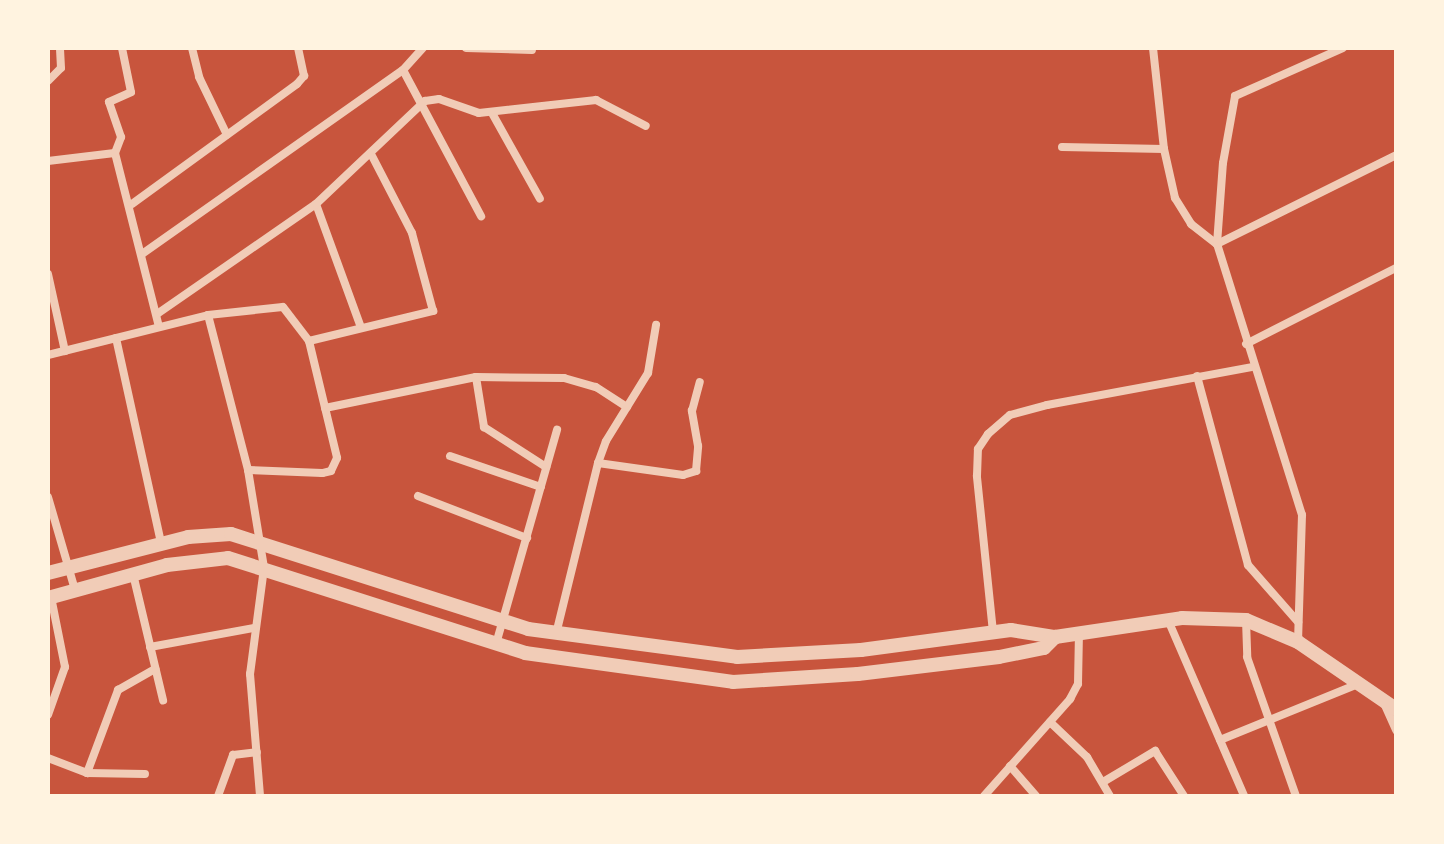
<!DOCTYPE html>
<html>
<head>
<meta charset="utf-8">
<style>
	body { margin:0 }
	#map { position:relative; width:1444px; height:844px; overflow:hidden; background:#c8553d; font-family:"Times New Roman",serif }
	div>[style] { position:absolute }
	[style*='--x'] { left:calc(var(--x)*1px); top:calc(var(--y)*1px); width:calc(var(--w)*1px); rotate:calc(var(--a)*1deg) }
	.minor>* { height:8px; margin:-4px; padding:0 4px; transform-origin:4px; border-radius:4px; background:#f1ccb7 }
	.tertiary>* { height:14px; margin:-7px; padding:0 7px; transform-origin:7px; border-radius:7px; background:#f1ccb7 }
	span { translate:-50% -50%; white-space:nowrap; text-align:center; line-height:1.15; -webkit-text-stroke:6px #fff3e0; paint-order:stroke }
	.frame { position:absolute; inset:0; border:50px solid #fff3e0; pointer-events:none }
</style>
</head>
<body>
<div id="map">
	<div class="minor">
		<div style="--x:192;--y:48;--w:30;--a:76"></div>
		<div style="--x:199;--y:77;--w:64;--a:64.2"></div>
		<div style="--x:466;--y:48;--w:66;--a:1.7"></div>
		<div style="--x:1153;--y:48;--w:102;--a:83.8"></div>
		<div style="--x:1164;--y:149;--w:50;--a:77.3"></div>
		<div style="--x:1175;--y:198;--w:31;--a:58"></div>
		<div style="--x:1191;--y:224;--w:33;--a:38"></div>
		<div style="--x:403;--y:70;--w:166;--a:61.9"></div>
		<div style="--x:48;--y:81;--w:18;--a:-45"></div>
		<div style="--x:61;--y:68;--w:20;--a:-93"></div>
		<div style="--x:492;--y:113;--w:98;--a:60.8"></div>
		<div style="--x:1062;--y:147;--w:102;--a:1.1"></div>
		<div style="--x:115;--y:153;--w:17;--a:-69"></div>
		<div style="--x:121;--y:137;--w:37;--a:-109"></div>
		<div style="--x:109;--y:102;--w:24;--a:-24"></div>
		<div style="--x:131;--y:92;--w:45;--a:-101.6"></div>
		<div style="--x:48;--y:161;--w:67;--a:-6.8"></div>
		<div style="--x:115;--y:153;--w:179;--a:75.8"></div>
		<div style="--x:132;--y:204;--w:204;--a:-36"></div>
		<div style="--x:297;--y:84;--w:11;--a:-49"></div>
		<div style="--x:304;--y:76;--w:29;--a:-102"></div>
		<div style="--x:316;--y:204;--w:129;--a:70"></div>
		<div style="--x:1217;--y:244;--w:200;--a:-26.4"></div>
		<div style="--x:142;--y:254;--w:319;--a:-35.2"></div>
		<div style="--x:403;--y:70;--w:30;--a:-48"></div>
		<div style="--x:48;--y:274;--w:79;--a:77.6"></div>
		<div style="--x:157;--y:314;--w:193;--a:-34.7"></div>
		<div style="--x:316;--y:204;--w:150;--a:-43.4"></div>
		<div style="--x:425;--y:101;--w:14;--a:-8"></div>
		<div style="--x:439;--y:99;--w:42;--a:19.3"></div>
		<div style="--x:479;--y:113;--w:118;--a:-6.3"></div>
		<div style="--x:596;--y:100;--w:56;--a:27.5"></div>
		<div style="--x:208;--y:315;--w:160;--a:75.5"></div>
		<div style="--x:248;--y:470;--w:99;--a:80.7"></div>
		<div style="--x:264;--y:568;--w:107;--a:97.5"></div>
		<div style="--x:250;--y:674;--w:122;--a:85.3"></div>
		<div style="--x:116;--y:338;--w:210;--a:77.6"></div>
		<div style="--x:309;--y:341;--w:128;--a:-13.6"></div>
		<div style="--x:433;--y:311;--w:81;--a:-105.1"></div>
		<div style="--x:412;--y:233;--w:89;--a:-117.4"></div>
		<div style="--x:1246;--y:344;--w:168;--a:-26.9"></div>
		<div style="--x:48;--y:355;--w:165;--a:-14"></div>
		<div style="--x:208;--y:315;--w:75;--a:-6.1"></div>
		<div style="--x:283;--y:307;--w:43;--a:52.6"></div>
		<div style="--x:309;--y:341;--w:120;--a:76.5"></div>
		<div style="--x:337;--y:458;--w:14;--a:115"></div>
		<div style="--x:331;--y:471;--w:9;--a:167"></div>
		<div style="--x:322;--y:473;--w:74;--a:-177.7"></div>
		<div style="--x:1197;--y:376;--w:196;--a:74.9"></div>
		<div style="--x:1248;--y:565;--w:76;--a:48.7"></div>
		<div style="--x:476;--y:377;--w:51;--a:80.9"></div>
		<div style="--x:484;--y:427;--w:74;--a:32.8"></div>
		<div style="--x:325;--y:408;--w:154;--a:-11.6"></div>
		<div style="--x:476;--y:377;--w:88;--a:0.7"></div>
		<div style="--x:564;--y:378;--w:33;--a:16"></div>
		<div style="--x:596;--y:387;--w:37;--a:33"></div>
		<div style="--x:450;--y:456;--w:96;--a:18.8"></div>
		<div style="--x:598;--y:463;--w:23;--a:-70"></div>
		<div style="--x:606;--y:441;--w:80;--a:-58.3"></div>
		<div style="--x:648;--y:373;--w:49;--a:-80.5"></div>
		<div style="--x:418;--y:496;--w:117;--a:21.1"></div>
		<div style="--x:48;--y:497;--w:97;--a:73.8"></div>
		<div style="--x:133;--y:574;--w:130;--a:76.6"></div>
		<div style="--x:1168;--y:620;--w:192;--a:66.6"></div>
		<div style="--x:1246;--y:620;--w:37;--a:88"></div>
		<div style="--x:1247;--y:657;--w:147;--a:70.6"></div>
		<div style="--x:993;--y:632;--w:157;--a:-95.9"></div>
		<div style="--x:977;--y:476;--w:27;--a:-88"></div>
		<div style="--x:978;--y:449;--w:18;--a:-56"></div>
		<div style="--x:988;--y:434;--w:29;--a:-41"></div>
		<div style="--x:1010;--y:415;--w:38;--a:-15"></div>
		<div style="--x:1047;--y:405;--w:208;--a:-10.5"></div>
		<div style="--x:556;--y:634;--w:176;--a:-76.2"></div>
		<div style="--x:598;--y:463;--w:86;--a:8"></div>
		<div style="--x:683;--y:475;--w:14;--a:-17"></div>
		<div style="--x:696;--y:471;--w:25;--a:-85"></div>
		<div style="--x:698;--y:446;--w:36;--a:-100"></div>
		<div style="--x:692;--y:411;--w:30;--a:-75"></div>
		<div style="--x:1298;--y:642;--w:127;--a:-88.2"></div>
		<div style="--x:1302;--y:515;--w:284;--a:-107.4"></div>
		<div style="--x:1217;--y:244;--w:81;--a:-85.8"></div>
		<div style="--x:1223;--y:163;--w:68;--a:-79.8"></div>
		<div style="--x:1235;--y:96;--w:118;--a:-24"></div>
		<div style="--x:496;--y:644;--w:223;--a:-74.1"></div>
		<div style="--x:150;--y:647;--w:106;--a:-10.4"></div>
		<div style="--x:1384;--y:703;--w:30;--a:66"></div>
		<div style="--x:48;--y:715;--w:51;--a:-70.5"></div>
		<div style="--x:65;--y:667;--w:71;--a:-101.3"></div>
		<div style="--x:1050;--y:722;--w:51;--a:43.4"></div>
		<div style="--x:1087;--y:757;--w:45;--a:59.5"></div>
		<div style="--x:1220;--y:740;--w:149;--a:-22.1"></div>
		<div style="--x:48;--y:758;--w:42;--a:21"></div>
		<div style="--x:87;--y:773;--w:58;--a:1"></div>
		<div style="--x:1010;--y:766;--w:40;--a:49"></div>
		<div style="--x:87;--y:773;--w:89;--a:-69.5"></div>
		<div style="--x:118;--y:690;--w:43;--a:-29.6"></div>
		<div style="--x:1103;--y:782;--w:61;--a:-30.8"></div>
		<div style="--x:1155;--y:751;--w:54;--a:57.2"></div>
		<div style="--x:218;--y:796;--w:44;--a:-69.9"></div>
		<div style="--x:233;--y:755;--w:24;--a:-7"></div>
		<div style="--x:984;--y:796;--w:130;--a:-48.4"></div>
		<div style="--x:1070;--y:699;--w:17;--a:-62"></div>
		<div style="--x:1078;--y:684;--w:50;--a:-88.9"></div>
	</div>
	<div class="tertiary">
		<div style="--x:48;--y:573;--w:145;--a:-14.4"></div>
		<div style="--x:188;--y:537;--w:43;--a:-4"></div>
		<div style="--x:231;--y:534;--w:312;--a:17.7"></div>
		<div style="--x:528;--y:629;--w:211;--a:7.6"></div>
		<div style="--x:737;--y:657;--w:124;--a:-3.2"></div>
		<div style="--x:861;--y:650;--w:151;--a:-7.6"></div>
		<div style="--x:1011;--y:630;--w:45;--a:9"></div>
		<div style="--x:1055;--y:637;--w:128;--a:-8.5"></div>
		<div style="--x:1182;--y:618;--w:64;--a:1.8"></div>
		<div style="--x:1246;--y:620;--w:56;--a:22.9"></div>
		<div style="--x:1298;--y:642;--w:119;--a:34.4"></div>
		<div style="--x:48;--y:598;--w:123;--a:-15.5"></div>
		<div style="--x:167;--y:565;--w:61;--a:-6.5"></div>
		<div style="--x:228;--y:558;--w:312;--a:17.7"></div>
		<div style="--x:525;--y:653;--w:210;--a:7.9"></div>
		<div style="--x:733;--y:682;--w:125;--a:-3.7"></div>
		<div style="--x:858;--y:674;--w:142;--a:-6.9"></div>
		<div style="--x:999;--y:657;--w:46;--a:-11.3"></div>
		<div style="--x:1044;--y:648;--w:16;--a:-45"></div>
	</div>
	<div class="frame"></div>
</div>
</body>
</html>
